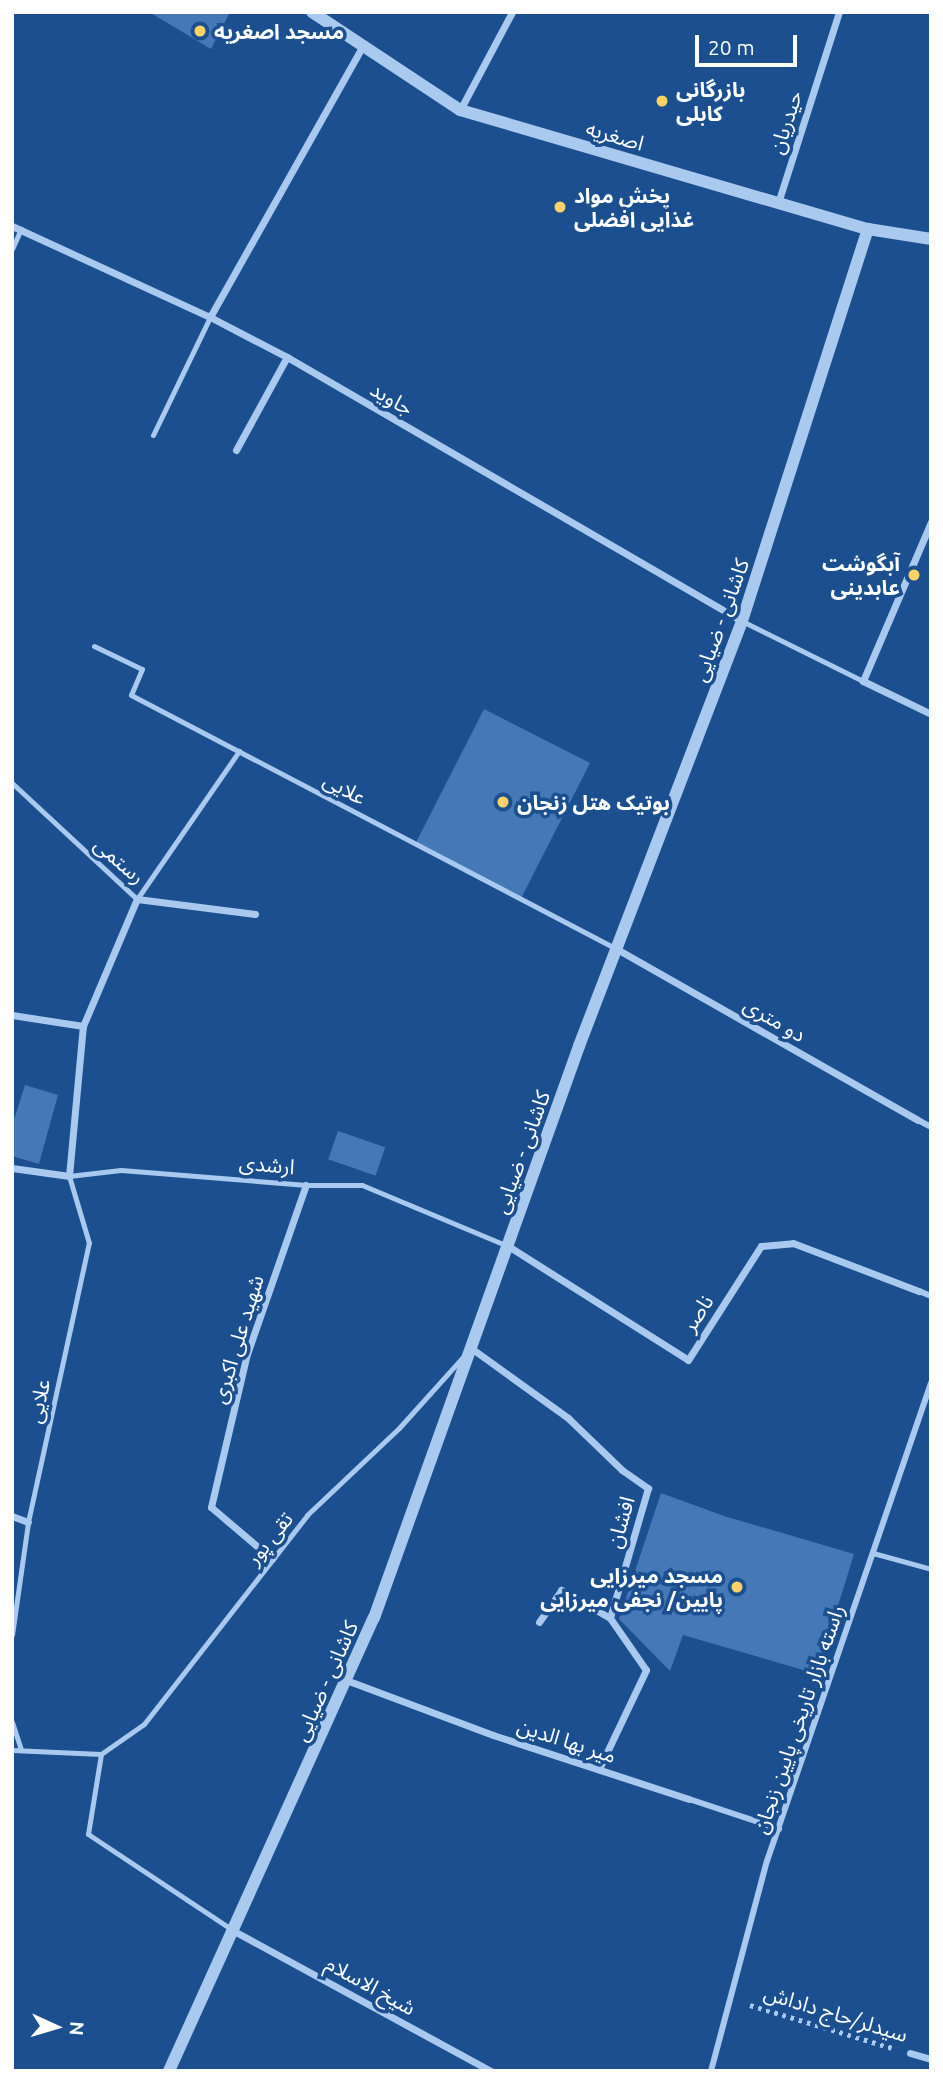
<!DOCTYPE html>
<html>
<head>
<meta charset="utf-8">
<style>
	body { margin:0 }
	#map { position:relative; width:943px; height:2083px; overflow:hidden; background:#1b4f8f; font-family:Ubuntu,"Noto Sans Arabic",sans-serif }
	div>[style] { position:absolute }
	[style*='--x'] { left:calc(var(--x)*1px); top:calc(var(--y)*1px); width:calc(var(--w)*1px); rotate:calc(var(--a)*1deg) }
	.building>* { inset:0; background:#4478b7; transform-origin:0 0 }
	.path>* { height:4.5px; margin-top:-2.25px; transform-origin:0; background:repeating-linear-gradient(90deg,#a9c9ee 0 3.5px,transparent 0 8.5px) }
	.service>* { height:5px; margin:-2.5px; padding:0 2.5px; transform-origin:2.5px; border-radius:2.5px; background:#a9c9ee }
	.pedestrian>* { height:6px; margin:-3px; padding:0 3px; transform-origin:3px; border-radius:3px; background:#a9c9ee }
	.minor>* { height:7px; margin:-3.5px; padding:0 3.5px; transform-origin:3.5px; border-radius:3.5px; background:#a9c9ee }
	.tertiary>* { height:12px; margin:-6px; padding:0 6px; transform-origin:6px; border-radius:6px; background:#a9c9ee }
	.dots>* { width:19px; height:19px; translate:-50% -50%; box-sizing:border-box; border:4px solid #1b4f8f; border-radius:50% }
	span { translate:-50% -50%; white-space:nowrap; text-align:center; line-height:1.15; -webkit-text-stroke:7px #1b4f8f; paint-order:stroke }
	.poi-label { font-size:21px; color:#fff; font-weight:700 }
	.left { translate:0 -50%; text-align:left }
	.right { translate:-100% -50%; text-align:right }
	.street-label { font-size:21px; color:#fff }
	.frame { position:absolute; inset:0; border:14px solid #fff; pointer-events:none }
	.north { position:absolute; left:21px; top:1992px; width:70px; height:70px; -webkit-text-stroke:5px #1b4f8f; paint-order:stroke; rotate:94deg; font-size:19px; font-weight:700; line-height:28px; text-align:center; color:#fff }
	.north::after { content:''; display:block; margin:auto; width:24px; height:32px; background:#fff; clip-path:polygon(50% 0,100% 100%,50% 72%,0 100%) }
	.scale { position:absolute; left:695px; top:35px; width:102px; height:32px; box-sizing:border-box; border:4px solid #fff; border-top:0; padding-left:9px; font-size:21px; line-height:24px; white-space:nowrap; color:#fff; -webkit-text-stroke:5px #1b4f8f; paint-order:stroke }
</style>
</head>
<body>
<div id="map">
	<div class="building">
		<div style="clip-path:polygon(149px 12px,230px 12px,211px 49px)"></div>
		<div style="left:484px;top:709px;width:119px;height:151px;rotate:27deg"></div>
		<div style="clip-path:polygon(25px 1085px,58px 1095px,39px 1164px,12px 1156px,12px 1126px)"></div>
		<div style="left:338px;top:1131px;width:50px;height:30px;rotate:19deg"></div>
		<div style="clip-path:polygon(661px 1493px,724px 1516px,854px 1554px,817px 1674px,683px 1635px,670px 1671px,619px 1619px)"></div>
	</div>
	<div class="path">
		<div style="--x:750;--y:2005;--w:148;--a:16.8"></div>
	</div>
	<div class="service">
		<div style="--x:12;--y:249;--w:22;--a:-66"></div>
		<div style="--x:153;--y:435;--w:131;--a:-64.2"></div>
		<div style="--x:742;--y:621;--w:135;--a:26.4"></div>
		<div style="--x:94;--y:646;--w:53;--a:25.6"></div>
		<div style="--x:142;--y:669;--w:28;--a:113"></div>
		<div style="--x:131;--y:695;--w:546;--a:27.6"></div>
		<div style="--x:12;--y:783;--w:171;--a:42.9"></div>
		<div style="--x:137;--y:899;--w:180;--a:-55.4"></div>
		<div style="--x:873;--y:1553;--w:60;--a:15.4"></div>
		<div style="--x:12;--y:1635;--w:114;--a:-81.9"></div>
		<div style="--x:28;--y:1522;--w:286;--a:-77.7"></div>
		<div style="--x:89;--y:1243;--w:70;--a:-106.6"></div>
		<div style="--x:69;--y:1176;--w:52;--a:-6.6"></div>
		<div style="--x:121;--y:1170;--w:186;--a:4.6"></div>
		<div style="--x:306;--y:1185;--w:56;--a:0"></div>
		<div style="--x:362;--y:1185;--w:158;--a:22.7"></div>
		<div style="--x:12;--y:1722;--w:29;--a:72"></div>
		<div style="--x:12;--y:1750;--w:89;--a:2.6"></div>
		<div style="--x:101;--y:1754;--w:81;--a:99.2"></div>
		<div style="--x:88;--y:1834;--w:172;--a:33.6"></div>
		<div style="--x:101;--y:1754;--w:52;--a:-34.9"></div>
		<div style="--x:144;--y:1724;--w:265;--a:-52"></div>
		<div style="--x:307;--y:1515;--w:127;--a:-43.4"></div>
		<div style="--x:399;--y:1428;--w:96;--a:-48"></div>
	</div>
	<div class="pedestrian">
		<div style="--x:918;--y:1120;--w:15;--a:28"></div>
		<div style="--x:919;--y:1291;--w:13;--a:23"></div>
		<div style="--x:689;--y:1799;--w:95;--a:18.4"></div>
		<div style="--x:711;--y:2071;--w:217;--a:-75.1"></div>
		<div style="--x:767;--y:1861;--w:505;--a:-71.06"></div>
	</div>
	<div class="minor">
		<div style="--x:460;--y:110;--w:111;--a:-62"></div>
		<div style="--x:778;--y:203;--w:201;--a:-72.3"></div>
		<div style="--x:12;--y:226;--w:218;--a:24.7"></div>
		<div style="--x:210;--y:317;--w:87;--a:27.5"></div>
		<div style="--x:287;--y:357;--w:526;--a:30.12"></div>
		<div style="--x:210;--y:317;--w:311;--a:-60.6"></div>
		<div style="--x:236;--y:450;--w:106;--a:-61.3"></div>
		<div style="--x:931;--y:522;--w:173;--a:113.2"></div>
		<div style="--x:863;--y:681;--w:76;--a:25.9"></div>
		<div style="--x:615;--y:948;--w:348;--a:29.6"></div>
		<div style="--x:12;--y:1015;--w:72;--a:8.8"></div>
		<div style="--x:12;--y:1168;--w:58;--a:8"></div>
		<div style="--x:69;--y:1176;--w:151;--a:-84.7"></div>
		<div style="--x:83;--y:1026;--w:138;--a:-67"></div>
		<div style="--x:137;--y:899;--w:119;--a:7.2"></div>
		<div style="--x:508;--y:1246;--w:213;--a:32.3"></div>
		<div style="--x:688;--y:1360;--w:135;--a:-57.4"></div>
		<div style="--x:761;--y:1246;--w:32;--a:-5"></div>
		<div style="--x:793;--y:1243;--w:135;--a:20.9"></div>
		<div style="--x:471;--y:1348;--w:120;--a:35.8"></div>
		<div style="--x:568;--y:1418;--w:75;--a:43.9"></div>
		<div style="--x:622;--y:1470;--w:32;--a:35"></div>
		<div style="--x:648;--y:1488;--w:135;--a:106.3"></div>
		<div style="--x:610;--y:1618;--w:63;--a:55.3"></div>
		<div style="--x:646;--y:1670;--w:110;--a:115.4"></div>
		<div style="--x:12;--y:1516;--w:17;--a:21"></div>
		<div style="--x:272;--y:1559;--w:80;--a:-139.6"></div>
		<div style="--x:211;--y:1507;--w:157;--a:-76.8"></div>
		<div style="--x:247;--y:1354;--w:179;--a:-70.8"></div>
		<div style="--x:539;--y:1622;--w:39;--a:-55"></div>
		<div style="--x:561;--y:1590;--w:56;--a:29.7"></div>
		<div style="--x:346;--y:1680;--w:157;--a:20.5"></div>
		<div style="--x:493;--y:1735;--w:206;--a:18.1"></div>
		<div style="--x:234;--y:1931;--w:293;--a:28.6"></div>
		<div style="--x:910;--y:2053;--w:22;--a:16"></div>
	</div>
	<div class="tertiary">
		<div style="--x:312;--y:12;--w:178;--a:33.5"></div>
		<div style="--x:460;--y:110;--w:425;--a:16.3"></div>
		<div style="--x:868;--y:229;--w:64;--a:9"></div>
		<div style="--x:169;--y:2071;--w:497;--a:-65.7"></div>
		<div style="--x:374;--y:1618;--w:608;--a:-70.28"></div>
		<div style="--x:579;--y:1046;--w:455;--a:-69"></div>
		<div style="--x:742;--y:621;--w:412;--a:-72.2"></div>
	</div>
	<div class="dots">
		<div style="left:200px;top:31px;background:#ffd166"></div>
		<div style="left:662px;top:101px;background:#ffd166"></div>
		<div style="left:560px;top:207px;background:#ffd166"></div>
		<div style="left:914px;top:575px;background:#ffd166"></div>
		<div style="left:503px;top:802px;background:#ffd166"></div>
		<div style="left:737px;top:1587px;background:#ffd166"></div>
	</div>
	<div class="poi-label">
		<span class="left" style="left:214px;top:31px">مسجد اصغریه</span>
		<span class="left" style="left:676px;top:101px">بازرگانی<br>کابلی</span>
		<span class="left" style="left:574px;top:207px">پخش مواد<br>غذایی افضلی</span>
		<span class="right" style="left:900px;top:575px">آبگوشت<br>عابدینی</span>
		<span class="left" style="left:517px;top:802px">بوتیک هتل زنجان</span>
		<span class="right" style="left:723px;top:1587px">مسجد میرزایی<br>پایین/ نجفی میرزایی</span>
	</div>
	<div class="street-label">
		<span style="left:785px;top:122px;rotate:-72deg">حیدریان</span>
		<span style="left:615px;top:135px;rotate:16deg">اصغریه</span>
		<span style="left:392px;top:398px;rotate:30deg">جاوید</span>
		<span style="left:720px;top:620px;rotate:-70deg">کاشانی - ضیایی</span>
		<span style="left:345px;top:788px;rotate:28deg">علایی</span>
		<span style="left:120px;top:860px;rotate:41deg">رستمی</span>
		<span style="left:775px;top:1019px;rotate:30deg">دو متری</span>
		<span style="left:521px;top:1152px;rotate:-70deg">کاشانی - ضیایی</span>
		<span style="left:267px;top:1164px;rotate:5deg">ارشدی</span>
		<span style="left:697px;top:1313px;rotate:-57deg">ناصر</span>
		<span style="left:237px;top:1339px;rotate:-73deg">شهید علی اکبری</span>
		<span style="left:38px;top:1401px;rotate:-78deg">علایی</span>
		<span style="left:620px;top:1522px;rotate:-74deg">افشان</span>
		<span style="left:269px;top:1538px;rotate:-51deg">تقی پور</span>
		<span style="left:325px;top:1681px;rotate:-66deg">کاشانی - ضیایی</span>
		<span style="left:798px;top:1719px;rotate:-71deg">راسته بازار تاریخی پایین زنجان</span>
		<span style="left:567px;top:1740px;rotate:18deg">میر بها الدین</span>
		<span style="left:371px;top:1985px;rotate:29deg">شیخ الاسلام</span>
		<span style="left:836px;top:2013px;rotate:17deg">سیدلر/حاج داداش</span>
	</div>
	<div class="frame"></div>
	<div class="north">N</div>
	<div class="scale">20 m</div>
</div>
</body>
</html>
